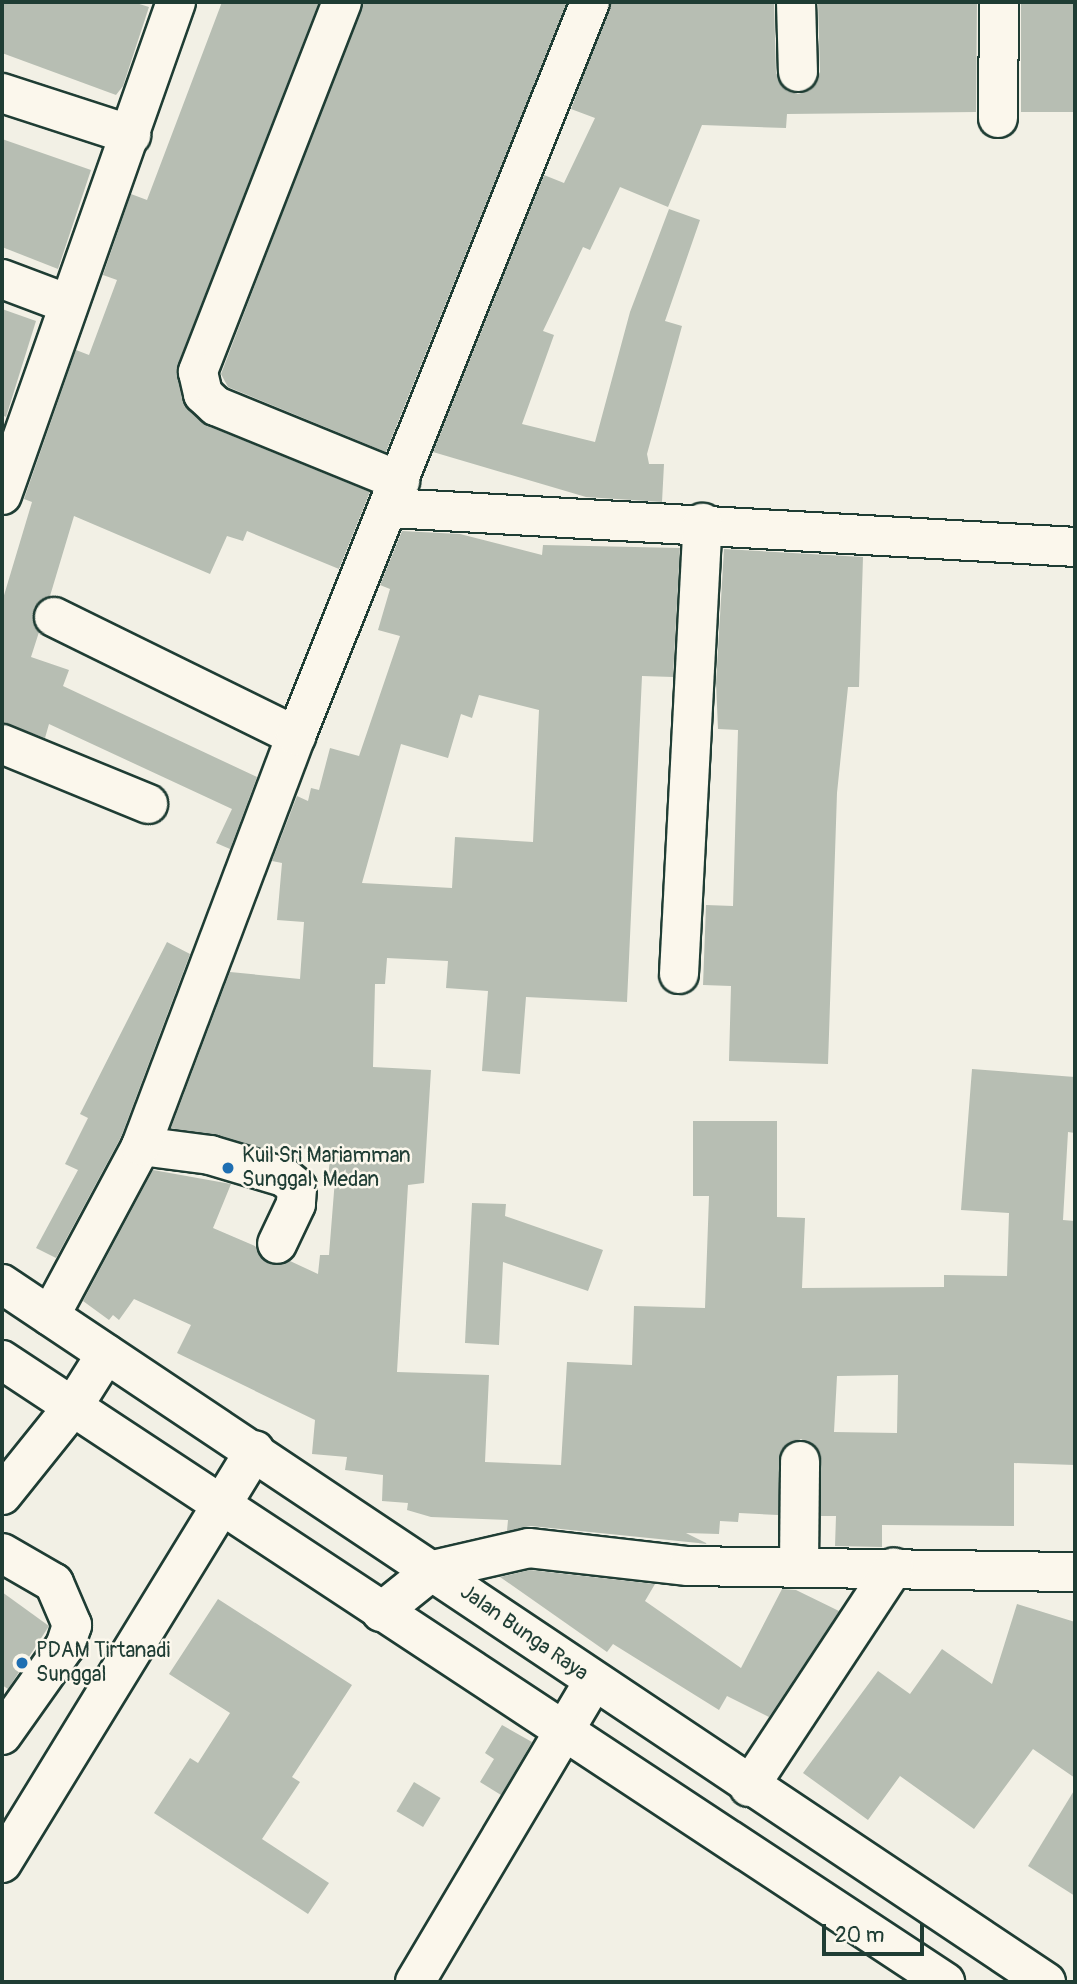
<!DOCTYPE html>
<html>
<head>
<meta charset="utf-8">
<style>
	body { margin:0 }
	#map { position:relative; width:1077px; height:1984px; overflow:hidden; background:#f2f0e5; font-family:Pangolin,sans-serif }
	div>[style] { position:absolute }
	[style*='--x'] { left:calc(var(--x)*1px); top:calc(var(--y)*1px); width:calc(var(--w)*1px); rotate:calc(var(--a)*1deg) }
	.building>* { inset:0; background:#b7beb3; transform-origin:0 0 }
	.roads { filter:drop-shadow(2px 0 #1f3d34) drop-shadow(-2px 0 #1f3d34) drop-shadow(0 2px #1f3d34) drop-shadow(0 -2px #1f3d34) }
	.minor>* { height:38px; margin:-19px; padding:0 19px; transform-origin:19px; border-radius:19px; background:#fbf7ec }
	.major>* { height:38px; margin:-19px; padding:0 19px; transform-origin:19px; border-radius:19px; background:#fbf7ec }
	.dots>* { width:19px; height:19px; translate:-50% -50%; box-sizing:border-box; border:4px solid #fbf7ec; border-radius:50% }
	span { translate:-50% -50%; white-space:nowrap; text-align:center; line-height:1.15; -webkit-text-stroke:5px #fbf7ec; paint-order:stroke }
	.poi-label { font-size:21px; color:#1f3d34 }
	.left { translate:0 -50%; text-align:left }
	.street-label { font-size:21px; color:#1f3d34 }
	.frame { position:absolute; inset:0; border:4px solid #1f3d34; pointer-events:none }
	.scale { position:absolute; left:822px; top:1924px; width:102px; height:32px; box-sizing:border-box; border:4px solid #1f3d34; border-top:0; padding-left:9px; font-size:21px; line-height:24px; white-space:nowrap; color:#1f3d34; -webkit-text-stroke:5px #fbf7ec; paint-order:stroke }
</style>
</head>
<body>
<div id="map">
	<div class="building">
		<div style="clip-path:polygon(2px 2px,133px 2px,149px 7px,123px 86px,116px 95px,2px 53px)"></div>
		<div style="clip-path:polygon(222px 2px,319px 2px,178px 364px,182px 399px,208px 426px,370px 492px,339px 569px,247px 531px,243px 541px,227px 536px,210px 574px,74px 516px,50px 596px,34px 608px,39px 632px,31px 657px,69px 670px,63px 686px,257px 777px,230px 849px,216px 843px,232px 809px,49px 724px,45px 738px,2px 722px,2px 602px,32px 502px,24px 499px,76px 350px,89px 355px,117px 280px,103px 275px,131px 194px,147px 200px)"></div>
		<div style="clip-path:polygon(363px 2px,567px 2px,386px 452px,228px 387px,221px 374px)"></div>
		<div style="clip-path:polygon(611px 2px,774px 2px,776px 73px,787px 91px,798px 94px,810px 90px,820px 72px,818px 2px,977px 2px,976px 112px,787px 114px,786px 128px,702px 125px,668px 207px,620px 187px,590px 250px,583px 247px,543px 331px,554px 335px,522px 424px,595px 442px,630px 312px,669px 209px,700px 220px,665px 321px,682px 326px,647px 454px,649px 464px,664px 464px,662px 502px,586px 497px,433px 452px,544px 175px,564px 183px,595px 118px,571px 109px)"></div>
		<div style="left:1021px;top:2px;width:54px;height:110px"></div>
		<div style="clip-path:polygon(2px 139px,91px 170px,58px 269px,2px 247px)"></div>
		<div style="clip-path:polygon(2px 309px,36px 321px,6px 417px,2px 415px)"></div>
		<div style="clip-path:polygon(evenodd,402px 531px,460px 534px,542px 555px,543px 545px,680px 548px,673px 677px,642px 676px,627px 1002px,526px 997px,520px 1074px,482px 1071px,488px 991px,446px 988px,448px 961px,387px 958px,385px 984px,375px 984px,373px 1067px,431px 1070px,424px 1183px,408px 1185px,397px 1372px,489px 1375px,485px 1462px,561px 1465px,567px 1362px,632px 1365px,634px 1306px,705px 1308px,709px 1196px,693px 1196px,693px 1121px,777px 1121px,777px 1217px,805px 1218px,802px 1288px,944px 1287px,944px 1275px,1007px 1276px,1009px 1213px,961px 1210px,972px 1069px,1075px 1077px,1075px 1133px,1068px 1132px,1063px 1220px,1075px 1221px,1075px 1465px,1014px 1463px,1014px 1526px,882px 1525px,882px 1547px,835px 1546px,836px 1516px,821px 1516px,819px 1451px,801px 1439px,781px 1451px,778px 1515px,739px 1513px,738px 1522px,720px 1521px,719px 1534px,686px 1533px,708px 1544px,531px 1526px,507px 1531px,508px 1520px,431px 1517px,407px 1510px,408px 1503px,382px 1501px,383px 1475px,345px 1470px,347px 1457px,312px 1454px,315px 1420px,177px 1353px,191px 1325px,134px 1299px,119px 1320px,113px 1315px,109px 1320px,83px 1301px,153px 1170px,231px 1184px,213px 1228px,255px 1246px,267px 1263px,290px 1261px,318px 1274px,320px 1255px,329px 1255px,335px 1179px,328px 1178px,331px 1149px,262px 1148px,171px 1128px,230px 972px,300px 979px,304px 922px,277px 920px,282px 863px,272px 861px,297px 796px,308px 801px,311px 788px,319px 790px,330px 748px,359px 756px,400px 636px,378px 630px,390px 589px,380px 585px,402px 531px,479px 695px,539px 710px,533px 842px,455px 837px,452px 888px,362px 883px,401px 744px,448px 758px,461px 714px,472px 718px,479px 695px,402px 531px,898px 1375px,897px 1433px,834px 1432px,837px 1376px,898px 1375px)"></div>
		<div style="clip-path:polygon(724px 549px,863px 557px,859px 687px,848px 687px,837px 793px,828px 1064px,729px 1061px,731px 986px,703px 985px,706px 905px,733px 906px,738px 730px,718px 729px,716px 683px)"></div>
		<div style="clip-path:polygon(167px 942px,190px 954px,121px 1137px,56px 1258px,36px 1248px,78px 1170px,65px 1164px,88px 1118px,80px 1114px)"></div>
		<div style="clip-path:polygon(472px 1203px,506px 1204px,505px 1216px,603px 1250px,588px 1291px,503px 1262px,499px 1345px,465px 1343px)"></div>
		<div style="clip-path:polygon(530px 1570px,655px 1584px,645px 1601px,741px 1668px,782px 1589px,796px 1590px,839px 1611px,769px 1717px,727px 1696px,719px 1710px,613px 1644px,607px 1652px,500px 1577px)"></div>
		<div style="clip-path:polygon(2px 1592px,49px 1626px,8px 1689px,2px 1685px)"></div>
		<div style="clip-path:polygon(218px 1599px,352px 1685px,292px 1777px,300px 1782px,262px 1839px,329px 1883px,308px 1914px,154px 1813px,190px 1758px,198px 1763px,230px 1713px,169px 1674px)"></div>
		<div style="clip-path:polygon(1017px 1604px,1075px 1622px,1075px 1778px,1033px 1749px,974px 1829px,900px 1776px,868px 1820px,803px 1773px,878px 1671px,910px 1694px,942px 1649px,992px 1684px)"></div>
		<div style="clip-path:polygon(502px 1725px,532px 1742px,501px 1795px,480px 1782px,494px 1759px,485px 1753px)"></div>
		<div style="left:414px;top:1782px;width:31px;height:34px;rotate:31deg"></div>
		<div style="clip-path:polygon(1075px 1789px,1075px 1896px,1028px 1866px)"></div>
	</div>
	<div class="roads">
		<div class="minor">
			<div style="--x:342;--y:2;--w:397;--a:111.3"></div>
			<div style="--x:198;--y:372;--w:23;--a:77"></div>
			<div style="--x:203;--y:394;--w:18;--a:43"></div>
			<div style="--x:216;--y:406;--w:199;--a:22.2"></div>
			<div style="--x:796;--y:2;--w:70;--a:88.4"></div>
			<div style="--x:2;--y:93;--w:136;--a:18"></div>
			<div style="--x:998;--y:118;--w:116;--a:-89.5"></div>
			<div style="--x:2;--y:279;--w:71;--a:20.7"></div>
			<div style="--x:2;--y:495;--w:523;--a:-70.56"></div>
			<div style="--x:391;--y:508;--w:685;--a:3.26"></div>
			<div style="--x:54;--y:617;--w:270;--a:26.2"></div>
			<div style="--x:2;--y:744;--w:158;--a:22.3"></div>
			<div style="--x:679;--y:974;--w:452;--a:-87"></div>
			<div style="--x:141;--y:1146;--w:70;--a:7.4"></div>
			<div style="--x:210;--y:1155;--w:77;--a:16.6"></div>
			<div style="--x:284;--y:1177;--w:17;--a:40"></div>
			<div style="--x:297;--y:1188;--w:16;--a:94"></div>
			<div style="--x:296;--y:1204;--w:44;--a:115.4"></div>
			<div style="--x:50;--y:1316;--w:193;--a:-61.8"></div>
			<div style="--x:141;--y:1146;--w:438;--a:-69.3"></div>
			<div style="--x:296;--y:736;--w:791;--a:-68.17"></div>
			<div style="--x:2;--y:1495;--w:112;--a:-51.2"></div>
			<div style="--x:72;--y:1408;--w:64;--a:-57.8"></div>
			<div style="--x:2;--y:1553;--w:60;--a:30"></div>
			<div style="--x:54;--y:1583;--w:46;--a:66.8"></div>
			<div style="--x:72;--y:1625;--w:22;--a:108"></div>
			<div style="--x:65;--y:1646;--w:109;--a:125.3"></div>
			<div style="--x:799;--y:1564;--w:103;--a:-89.4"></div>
			<div style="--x:381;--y:1612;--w:67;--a:-38.9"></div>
			<div style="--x:433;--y:1570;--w:98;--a:-12.9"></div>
			<div style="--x:529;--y:1548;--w:160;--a:6.5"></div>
			<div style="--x:688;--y:1566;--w:387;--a:0.9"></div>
			<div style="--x:749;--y:1787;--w:263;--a:-56.6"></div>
			<div style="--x:415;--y:1982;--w:349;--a:-59.3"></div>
		</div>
		<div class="major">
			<div style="--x:2;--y:1284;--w:1256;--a:33.77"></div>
			<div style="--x:2;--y:1360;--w:1130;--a:33.41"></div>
			<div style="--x:2;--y:1863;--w:484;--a:-58.5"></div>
		</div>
	</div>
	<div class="dots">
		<div style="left:228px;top:1168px;background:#1f6fb2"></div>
		<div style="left:22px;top:1663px;background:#1f6fb2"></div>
	</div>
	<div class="poi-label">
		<span class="left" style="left:242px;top:1168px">Kuil Sri Mariamman<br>Sunggal, Medan</span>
		<span class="left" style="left:36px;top:1663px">PDAM Tirtanadi<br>Sunggal</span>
	</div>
	<div class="street-label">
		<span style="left:524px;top:1633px;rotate:35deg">Jalan Bunga Raya</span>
	</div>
	<div class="frame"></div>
	<div class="scale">20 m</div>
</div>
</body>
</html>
